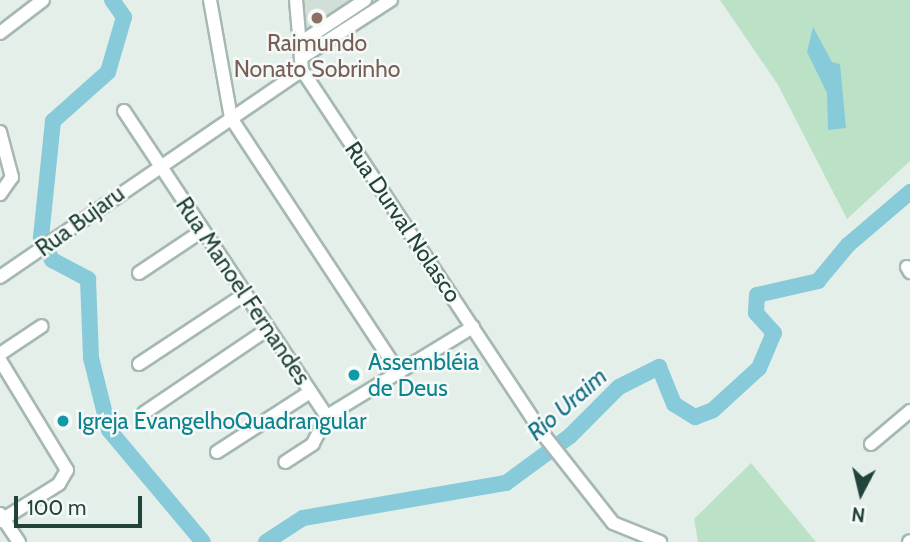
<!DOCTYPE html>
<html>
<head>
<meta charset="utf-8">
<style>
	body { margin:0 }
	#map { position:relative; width:910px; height:542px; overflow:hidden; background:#e4efea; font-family:Cabin,sans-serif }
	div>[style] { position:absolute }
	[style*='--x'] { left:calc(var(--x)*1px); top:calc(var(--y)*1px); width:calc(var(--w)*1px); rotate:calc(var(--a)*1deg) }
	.built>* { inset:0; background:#d2dfd9 }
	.green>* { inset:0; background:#bbe2c6 }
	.water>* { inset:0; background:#87cad9 }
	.river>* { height:16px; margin:-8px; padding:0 8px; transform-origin:8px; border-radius:8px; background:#87cad9 }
	.roads { filter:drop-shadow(2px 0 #a6b8b2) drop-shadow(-2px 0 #a6b8b2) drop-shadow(0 2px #a6b8b2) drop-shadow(0 -2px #a6b8b2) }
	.minor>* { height:12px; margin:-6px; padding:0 6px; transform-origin:6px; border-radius:6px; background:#fff }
	.dots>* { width:19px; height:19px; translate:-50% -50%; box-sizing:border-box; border:4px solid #f5faf8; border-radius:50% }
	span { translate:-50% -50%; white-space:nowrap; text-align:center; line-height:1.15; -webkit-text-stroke:5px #f5faf8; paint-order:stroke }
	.education-label { font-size:23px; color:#785e54 }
	.street-label { font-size:23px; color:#21433a }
	.culture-label { font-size:23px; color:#0d838f }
	.left { translate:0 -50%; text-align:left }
	.water-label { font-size:24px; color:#146f85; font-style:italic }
	.north { position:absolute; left:826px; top:458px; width:70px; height:70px; -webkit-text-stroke:5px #f5faf8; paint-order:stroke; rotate:187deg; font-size:19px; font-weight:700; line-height:28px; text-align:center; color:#21433a }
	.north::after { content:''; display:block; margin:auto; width:24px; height:32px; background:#21433a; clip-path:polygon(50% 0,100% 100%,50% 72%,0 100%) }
	.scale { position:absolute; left:14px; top:496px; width:128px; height:32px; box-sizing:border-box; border:4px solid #21433a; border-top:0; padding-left:9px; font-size:21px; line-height:24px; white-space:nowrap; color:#21433a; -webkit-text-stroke:5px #f5faf8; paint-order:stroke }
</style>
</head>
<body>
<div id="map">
	<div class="built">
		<div style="clip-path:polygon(300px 0,360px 0,304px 35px)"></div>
	</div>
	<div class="green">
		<div style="clip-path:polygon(720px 0,910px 0,910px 161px,847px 219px,778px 85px)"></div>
		<div style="clip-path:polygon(751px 463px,816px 542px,698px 542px,694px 519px)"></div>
	</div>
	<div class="water">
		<div style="clip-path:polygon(813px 27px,832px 62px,840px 64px,846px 128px,828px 130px,827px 93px,807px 52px)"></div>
	</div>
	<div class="river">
		<div style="--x:112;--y:0;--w:21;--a:55"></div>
		<div style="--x:124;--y:17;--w:57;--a:106.2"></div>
		<div style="--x:108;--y:72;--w:74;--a:138.3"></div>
		<div style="--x:53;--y:121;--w:118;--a:95.9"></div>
		<div style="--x:41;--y:238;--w:25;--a:63"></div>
		<div style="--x:52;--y:260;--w:41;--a:27.8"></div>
		<div style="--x:88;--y:279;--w:79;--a:87.8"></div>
		<div style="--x:91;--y:358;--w:74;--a:76"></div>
		<div style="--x:109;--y:430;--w:146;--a:50"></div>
		<div style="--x:266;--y:542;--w:44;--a:-33"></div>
		<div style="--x:303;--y:518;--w:206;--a:-9.8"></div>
		<div style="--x:506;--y:483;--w:79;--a:-36.3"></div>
		<div style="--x:570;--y:436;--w:69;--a:-45"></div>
		<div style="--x:619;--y:387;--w:45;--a:-26.6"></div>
		<div style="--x:659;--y:367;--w:40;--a:68"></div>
		<div style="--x:674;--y:404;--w:25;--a:32"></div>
		<div style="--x:695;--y:417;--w:19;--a:-21"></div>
		<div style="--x:713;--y:410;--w:62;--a:-42.4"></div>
		<div style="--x:759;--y:368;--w:38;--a:-67"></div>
		<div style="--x:774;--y:333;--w:27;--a:-132"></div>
		<div style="--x:756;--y:313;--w:18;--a:-87"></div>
		<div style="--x:757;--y:295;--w:63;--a:-12.9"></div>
		<div style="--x:818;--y:281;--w:47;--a:-50.2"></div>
		<div style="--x:848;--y:245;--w:82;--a:-40.5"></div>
	</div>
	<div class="roads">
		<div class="minor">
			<div style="--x:210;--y:0;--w:120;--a:79.9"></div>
			<div style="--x:231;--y:118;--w:305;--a:56.6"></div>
			<div style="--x:296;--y:0;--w:70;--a:85.1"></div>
			<div style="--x:302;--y:70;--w:437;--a:56.5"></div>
			<div style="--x:543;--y:434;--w:113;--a:51.8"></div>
			<div style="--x:613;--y:523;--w:51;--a:22"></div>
			<div style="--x:0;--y:33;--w:54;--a:-37.5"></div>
			<div style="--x:300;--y:43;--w:78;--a:-33.5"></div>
			<div style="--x:301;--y:58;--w:107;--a:-32.8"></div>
			<div style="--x:124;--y:111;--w:366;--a:56.4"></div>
			<div style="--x:327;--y:416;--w:31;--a:117"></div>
			<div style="--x:313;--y:444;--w:33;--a:147"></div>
			<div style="--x:0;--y:132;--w:47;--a:75.1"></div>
			<div style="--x:12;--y:177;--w:21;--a:125"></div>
			<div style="--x:907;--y:267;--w:6;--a:59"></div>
			<div style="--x:139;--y:273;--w:76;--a:-33.7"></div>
			<div style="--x:0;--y:277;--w:366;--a:-34.4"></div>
			<div style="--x:0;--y:354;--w:50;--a:-33.7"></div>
			<div style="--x:0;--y:360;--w:129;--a:58.7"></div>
			<div style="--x:67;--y:470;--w:16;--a:120"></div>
			<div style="--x:59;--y:484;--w:70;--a:147.9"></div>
			<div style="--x:139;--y:364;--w:127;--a:-33.4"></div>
			<div style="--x:144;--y:413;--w:150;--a:-34.1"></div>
			<div style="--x:327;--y:416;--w:171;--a:-31.4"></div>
			<div style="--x:871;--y:444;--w:51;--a:-40.2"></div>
			<div style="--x:217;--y:452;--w:111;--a:-32.8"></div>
			<div style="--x:0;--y:514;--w:34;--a:56"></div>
			<div style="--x:909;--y:542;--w:1;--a:-45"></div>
		</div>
	</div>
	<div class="dots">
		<div style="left:317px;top:18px;background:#8d6e63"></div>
		<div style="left:354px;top:375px;background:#0f9aa8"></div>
		<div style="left:63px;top:421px;background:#0f9aa8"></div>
	</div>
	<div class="education-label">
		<span style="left:317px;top:56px">Raimundo<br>Nonato Sobrinho</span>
	</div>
	<div class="street-label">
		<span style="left:80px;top:221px;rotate:-36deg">Rua Bujaru</span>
		<span style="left:403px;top:222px;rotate:56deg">Rua Durval Nolasco</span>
		<span style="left:243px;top:291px;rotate:56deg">Rua Manoel Fernandes</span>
	</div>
	<div class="culture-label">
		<span class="left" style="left:368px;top:375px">Assembléia<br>de Deus</span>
		<span class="left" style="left:77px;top:421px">Igreja EvangelhoQuadrangular</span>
	</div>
	<div class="water-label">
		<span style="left:567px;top:404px;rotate:-41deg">Rio Uraim</span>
	</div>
	<div class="north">N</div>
	<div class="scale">100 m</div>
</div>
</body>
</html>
